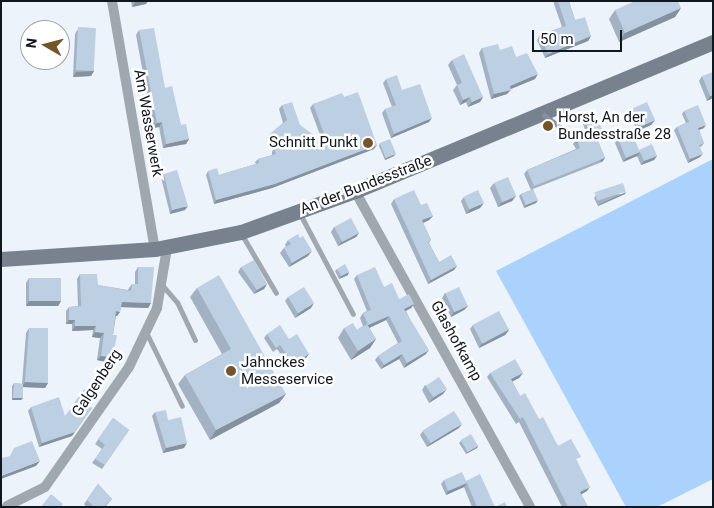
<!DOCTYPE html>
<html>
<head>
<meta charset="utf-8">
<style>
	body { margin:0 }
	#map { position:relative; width:714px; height:508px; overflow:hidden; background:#ecf3fb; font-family:Roboto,sans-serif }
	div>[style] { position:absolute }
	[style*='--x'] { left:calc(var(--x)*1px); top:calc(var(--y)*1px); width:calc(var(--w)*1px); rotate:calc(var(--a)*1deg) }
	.green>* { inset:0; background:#abd2fc }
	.service>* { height:5px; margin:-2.5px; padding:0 2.5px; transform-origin:2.5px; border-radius:2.5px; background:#9fa7af }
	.minor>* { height:10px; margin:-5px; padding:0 5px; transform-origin:5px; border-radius:5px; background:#9fa7af }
	.secondary>* { height:15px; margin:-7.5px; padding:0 7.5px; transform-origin:7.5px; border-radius:7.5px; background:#77828e }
	.wall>* { inset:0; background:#a3b2c2 }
	.shaded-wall>* { inset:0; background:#84919e; transform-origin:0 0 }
	.building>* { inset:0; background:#bdcfe2; transform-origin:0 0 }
	.dots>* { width:14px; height:14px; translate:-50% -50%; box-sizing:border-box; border:2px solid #fff; border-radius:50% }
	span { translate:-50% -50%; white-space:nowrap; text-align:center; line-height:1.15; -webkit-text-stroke:5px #fff; paint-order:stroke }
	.poi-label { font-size:15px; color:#11171e }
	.left { translate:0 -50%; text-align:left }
	.right { translate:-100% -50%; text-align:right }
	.street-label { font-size:15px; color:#11171e }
	.frame { position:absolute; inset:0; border:2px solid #11171e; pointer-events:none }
	.north { position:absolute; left:20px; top:20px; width:50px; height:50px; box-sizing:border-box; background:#fff; border:1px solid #a0a2a5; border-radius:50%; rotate:278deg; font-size:14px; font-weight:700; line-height:20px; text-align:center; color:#11171e }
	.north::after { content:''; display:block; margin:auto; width:18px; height:22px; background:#75542a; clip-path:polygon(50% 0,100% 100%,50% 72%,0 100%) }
	.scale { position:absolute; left:532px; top:30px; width:90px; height:22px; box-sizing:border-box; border:2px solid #11171e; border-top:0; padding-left:6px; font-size:15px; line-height:18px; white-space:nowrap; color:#11171e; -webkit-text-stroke:4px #fff; paint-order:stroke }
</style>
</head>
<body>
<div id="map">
	<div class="green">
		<div style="clip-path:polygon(713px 159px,713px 479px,657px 507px,626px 507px,496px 271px)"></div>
	</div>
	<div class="service">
		<div style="--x:300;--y:214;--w:113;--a:62.1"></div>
		<div style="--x:242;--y:235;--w:67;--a:59.6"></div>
		<div style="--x:162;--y:285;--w:23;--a:49"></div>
		<div style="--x:177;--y:302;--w:42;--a:64.7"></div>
		<div style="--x:146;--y:332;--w:82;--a:64.1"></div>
	</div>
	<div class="minor">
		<div style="--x:112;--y:1;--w:252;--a:80.2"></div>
		<div style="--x:355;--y:191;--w:361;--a:61"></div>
		<div style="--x:7;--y:506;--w:42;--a:-26.6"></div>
		<div style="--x:45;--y:487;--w:146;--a:-55"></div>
		<div style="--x:129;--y:367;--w:65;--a:-64.6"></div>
		<div style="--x:157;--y:308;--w:61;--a:-80.5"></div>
	</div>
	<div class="secondary">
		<div style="--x:1;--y:259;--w:154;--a:-3.7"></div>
		<div style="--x:155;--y:249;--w:88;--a:-11.2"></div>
		<div style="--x:241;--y:232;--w:121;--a:-19.8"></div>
		<div style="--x:355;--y:191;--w:388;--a:-22.6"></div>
	</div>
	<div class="wall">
		<div style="clip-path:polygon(131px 1px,148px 1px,146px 4px,132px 7px)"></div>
		<div style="clip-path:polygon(553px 1px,569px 1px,575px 20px,591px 36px,588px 41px,545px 58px,537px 40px,540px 35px,562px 27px)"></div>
		<div style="clip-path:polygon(681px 8px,675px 17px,619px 42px,609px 19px,615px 10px)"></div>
		<div style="clip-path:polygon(78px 29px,94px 71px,91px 76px,73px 77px,75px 34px)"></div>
		<div style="clip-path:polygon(139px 30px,181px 125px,189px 139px,186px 144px,163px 148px,159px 127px,153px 128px,136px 35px)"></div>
		<div style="clip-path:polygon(482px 48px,500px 50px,516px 57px,535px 79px,510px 89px,507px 94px,491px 99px,479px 53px)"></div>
		<div style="clip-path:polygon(452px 60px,483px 97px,480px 102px,468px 107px,466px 102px,460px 105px,453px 90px,457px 85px,448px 65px)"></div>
		<div style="clip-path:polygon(702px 76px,713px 98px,707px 101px,699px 81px)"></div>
		<div style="clip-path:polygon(386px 79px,402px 90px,429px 122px,391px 138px,382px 113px,385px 109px,392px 107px,383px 83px)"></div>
		<div style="clip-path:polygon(344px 97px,374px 149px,272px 188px,214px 204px,206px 175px,208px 171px,219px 175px,256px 164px,255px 162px,258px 159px,272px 155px,272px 152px,274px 148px,277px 147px,267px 138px,270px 134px,283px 123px,279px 109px,282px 105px,300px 125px,323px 143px,310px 108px,313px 104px)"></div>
		<div style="clip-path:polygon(633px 109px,655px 120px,651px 125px,637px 131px,630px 113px)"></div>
		<div style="clip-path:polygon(684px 111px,704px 128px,699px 130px,704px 143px,702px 146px,700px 147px,700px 157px,688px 163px,674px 130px,677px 127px,686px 123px,682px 114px)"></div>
		<div style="clip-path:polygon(586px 120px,598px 133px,595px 134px,605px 158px,602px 162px,533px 189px,536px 203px,524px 208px,519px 196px,521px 194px,531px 190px,524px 174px,527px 170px,576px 149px,573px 144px,576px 139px,587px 135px,583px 124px)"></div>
		<div style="clip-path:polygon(618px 139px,639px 150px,657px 156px,654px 160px,641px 165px,637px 156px,623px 162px,615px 143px)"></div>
		<div style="clip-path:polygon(380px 143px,394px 156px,385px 160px,379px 146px)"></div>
		<div style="clip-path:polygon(164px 174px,185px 210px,170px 214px,161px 177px)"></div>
		<div style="clip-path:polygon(494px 183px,516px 196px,512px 201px,498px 207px,490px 188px)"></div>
		<div style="clip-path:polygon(625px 194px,598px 206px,594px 198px,596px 195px)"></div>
		<div style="clip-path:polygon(464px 197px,480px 208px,466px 214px,461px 201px)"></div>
		<div style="clip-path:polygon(394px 199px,421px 205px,433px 216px,429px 220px,423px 223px,431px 240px,429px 243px,439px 262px,457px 266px,454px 270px,428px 284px,391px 204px)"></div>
		<div style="clip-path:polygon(334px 227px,359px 233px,356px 237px,338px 246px,331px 232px)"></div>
		<div style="clip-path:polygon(288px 240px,308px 256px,289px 267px,280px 253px,284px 248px,286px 247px,285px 245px)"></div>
		<div style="clip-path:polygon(138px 267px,151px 303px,148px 308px,121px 307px,120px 312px,117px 316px,116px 316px,113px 335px,114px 352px,111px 356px,109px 356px,106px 362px,97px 360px,100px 338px,92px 337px,93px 330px,72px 331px,72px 324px,66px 324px,66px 311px,69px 307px,78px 306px,77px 279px,80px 274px,98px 285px,128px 290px,129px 288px,132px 284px,135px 284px,135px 272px)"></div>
		<div style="clip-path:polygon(241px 267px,267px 284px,264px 289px,254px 294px,238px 272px)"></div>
		<div style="clip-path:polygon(337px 269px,348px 275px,339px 279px,335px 271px)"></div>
		<div style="clip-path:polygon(357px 275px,384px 287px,399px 299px,414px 304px,411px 308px,406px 311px,426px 354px,404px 368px,399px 359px,381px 369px,375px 360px,378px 356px,398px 343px,386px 320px,369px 328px,376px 339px,370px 348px,351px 360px,338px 338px,344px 328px,357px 330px,363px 326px,360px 318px,363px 313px,367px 311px,354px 279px)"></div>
		<div style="clip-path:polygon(29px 278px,61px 301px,58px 306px,26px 306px,26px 283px)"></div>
		<div style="clip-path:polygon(197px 288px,286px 394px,279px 403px,210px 440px,178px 384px,185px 375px,222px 354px,190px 297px)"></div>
		<div style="clip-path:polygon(445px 293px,468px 306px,464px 310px,451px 317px,442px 298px)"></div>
		<div style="clip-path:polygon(288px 297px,311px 308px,295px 318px,285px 301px)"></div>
		<div style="clip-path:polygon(473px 325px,509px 330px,505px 335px,479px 348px,470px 329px)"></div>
		<div style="clip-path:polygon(29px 328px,48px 383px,45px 388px,23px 387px,23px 398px,21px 400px,12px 400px,12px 386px,14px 383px,22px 384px,26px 333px)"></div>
		<div style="clip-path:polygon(267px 334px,289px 339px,309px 354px,306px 358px,290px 368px,277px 349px,273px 352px,264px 338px)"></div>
		<div style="clip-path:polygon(490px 373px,523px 373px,519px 378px,512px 381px,520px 396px,539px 419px,558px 446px,577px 461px,587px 491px,581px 494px,588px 507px,562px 507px,519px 422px,516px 424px,487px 377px)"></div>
		<div style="clip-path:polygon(425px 385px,443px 394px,429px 403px,422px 390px)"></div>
		<div style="clip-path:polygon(87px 405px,92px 408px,72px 436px,39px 447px,28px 411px,31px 407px,65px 416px)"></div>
		<div style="clip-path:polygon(155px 412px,168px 420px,184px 448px,163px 453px,152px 416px)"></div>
		<div style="clip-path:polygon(113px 418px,129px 430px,102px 469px,92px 463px,102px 449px,95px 444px)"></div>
		<div style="clip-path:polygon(459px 428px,427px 447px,420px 435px,423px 431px)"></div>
		<div style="clip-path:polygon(461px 441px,478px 446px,477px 448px,466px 454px,459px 443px)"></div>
		<div style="clip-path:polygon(444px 480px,466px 481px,495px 507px,472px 507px,464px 487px,446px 495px,441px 484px)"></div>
		<div style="clip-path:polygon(98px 484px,112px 499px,105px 507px,86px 507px,84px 504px)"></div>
	</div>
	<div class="shaded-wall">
		<div style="clip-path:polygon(142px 1px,148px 1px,146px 4px,132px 7px,135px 2px)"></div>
		<div style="clip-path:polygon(681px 8px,675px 17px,619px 42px,625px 33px)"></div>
		<div style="clip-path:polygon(591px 36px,588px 41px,545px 58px,548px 54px)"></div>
		<div style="clip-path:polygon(94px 71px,91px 76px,73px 77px,76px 72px)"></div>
		<div style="clip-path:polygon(538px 74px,535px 79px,506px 91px,510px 86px)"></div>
		<div style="clip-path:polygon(511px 90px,507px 94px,491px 99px,494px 94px)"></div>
		<div style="clip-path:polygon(713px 95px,713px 98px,707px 101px,710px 96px)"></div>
		<div style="clip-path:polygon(470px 97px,466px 102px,460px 105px,463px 100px)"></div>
		<div style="clip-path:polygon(483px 97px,480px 102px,468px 107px,472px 102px)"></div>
		<div style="clip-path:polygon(432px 118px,429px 122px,391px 138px,394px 134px)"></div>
		<div style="clip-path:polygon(655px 120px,651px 125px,637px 131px,641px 126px)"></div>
		<div style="clip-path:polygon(162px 122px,159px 127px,153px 128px,157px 123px)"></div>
		<div style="clip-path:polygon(706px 125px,704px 128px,696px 131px,698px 128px)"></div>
		<div style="clip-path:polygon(602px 129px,598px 133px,591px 136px,594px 132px)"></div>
		<div style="clip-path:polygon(189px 139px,186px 144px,163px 148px,166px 144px)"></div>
		<div style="clip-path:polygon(377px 145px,374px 149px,272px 188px,214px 204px,216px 200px)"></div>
		<div style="clip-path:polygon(640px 152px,637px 156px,623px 162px,626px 158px)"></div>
		<div style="clip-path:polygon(396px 154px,394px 156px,385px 160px,386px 158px)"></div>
		<div style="clip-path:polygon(703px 154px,700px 157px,688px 163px,690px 159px)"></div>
		<div style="clip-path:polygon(657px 156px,654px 160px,641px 165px,644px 161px)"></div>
		<div style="left:605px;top:158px;width:5px;height:76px;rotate:127deg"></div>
		<div style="clip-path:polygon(626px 192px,625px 194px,598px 206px,600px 204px)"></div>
		<div style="clip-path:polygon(516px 196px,512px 201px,498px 207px,502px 202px)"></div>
		<div style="clip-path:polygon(538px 200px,536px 203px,524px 208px,526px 205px)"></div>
		<div style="clip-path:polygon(484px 203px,480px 208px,466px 214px,470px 209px)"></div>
		<div style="clip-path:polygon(188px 206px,185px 210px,170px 214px,172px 210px)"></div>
		<div style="clip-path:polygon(433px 216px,429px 220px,419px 225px,422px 220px)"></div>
		<div style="clip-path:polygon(359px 233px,356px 237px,338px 246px,342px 241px)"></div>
		<div style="clip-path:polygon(312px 251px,308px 256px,289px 267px,292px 263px)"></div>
		<div style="clip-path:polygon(457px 266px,454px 270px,428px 284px,431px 280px)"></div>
		<div style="clip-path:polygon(349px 272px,348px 275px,339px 279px,341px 276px)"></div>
		<div style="clip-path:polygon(267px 284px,264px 289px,254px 294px,257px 290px)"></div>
		<div style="clip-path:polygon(29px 301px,61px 301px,58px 306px,26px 306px)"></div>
		<div style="clip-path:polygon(122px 302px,151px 303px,148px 308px,119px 307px)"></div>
		<div style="clip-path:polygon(314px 303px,311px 308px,295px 318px,299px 313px)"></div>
		<div style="clip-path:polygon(414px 304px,411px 308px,401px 313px,404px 309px)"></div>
		<div style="clip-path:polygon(468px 306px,464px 310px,451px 317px,454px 312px)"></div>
		<div style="clip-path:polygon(116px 311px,120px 312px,117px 316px,113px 316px)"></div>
		<div style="clip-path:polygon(389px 316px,386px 320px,365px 330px,368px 325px)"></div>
		<div style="clip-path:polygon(69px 320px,75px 320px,72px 324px,66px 324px)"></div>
		<div style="clip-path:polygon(75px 326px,96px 326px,93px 330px,72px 331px)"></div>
		<div style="clip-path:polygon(509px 330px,505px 335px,479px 348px,482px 343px)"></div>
		<div style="clip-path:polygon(95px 332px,104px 333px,100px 338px,92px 337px)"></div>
		<div style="clip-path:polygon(376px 339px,370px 348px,351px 360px,358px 351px)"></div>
		<div style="clip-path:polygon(429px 350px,426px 354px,404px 368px,407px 363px)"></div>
		<div style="clip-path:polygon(110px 351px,114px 352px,111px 356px,107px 356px)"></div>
		<div style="clip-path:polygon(309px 354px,306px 358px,290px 368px,293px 364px)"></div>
		<div style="clip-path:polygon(402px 354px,399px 359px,381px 369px,384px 365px)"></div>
		<div style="clip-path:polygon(101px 356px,109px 357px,106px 362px,97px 360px)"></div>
		<div style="clip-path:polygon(523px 373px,519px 378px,508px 384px,511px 379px)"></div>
		<div style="clip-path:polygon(25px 382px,48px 383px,45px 388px,22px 387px)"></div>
		<div style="clip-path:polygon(447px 389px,443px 394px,429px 403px,433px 398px)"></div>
		<div style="clip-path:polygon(286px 394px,279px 403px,210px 440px,216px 430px)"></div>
		<div style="clip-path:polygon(13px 398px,23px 398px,21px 400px,12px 400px)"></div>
		<div style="clip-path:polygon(462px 424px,459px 428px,427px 447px,430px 443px)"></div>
		<div style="clip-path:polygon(75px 432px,72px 436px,39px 447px,42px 443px)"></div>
		<div style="clip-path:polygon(187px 443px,184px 448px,163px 453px,166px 448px)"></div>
		<div style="clip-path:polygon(478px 446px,477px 448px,466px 454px,468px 452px)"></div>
		<div style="clip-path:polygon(40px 461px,36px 466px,1px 479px,1px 476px)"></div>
		<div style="clip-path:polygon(467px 483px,464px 487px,446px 495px,448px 491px)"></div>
		<div style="clip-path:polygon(590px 487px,587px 491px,577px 497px,580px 492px)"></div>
	</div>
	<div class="building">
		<div style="clip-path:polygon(558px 1px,569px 1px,575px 20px,585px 17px,591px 36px,548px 54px,540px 35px,566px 26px)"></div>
		<div style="clip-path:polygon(635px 1px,678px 1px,681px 8px,625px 33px,615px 10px)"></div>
		<div style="left:96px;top:28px;width:43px;height:18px;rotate:93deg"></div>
		<div style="clip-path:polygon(154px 28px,165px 88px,172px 86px,181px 125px,186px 124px,189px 139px,166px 144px,162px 122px,157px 123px,139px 30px)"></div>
		<div style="clip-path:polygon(498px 44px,500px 50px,512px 46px,516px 57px,527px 53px,538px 74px,510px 86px,511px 90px,494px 94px,482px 48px)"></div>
		<div style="clip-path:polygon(464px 54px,483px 97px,472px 102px,470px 97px,463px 100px,457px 85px,462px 83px,452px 60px)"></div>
		<div style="clip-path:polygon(713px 72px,713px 95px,710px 96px,702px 76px)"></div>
		<div style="clip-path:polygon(397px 75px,402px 90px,420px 84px,432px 118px,394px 134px,385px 109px,396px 105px,386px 79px)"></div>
		<div style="clip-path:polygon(358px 92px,377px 145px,275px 184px,216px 200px,208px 171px,217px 168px,219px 175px,259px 163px,258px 159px,276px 154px,274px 148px,283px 146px,270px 134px,287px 120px,282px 105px,292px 102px,300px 125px,329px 147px,313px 104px,342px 93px,344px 97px)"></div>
		<div style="left:647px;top:102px;width:20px;height:16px;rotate:66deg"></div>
		<div style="clip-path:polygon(698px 105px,706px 125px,698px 128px,704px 143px,699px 145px,703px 154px,690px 159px,677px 127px,689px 122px,684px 111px)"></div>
		<div style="clip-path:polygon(596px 116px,602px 129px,594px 132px,605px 158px,534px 186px,527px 170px,580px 148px,576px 139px,592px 133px,586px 120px)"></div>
		<div style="clip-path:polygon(632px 133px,639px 150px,652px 144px,657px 156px,644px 161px,640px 152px,626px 158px,618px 139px)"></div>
		<div style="left:390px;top:139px;width:16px;height:11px;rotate:68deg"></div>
		<div style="clip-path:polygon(177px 170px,188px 206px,172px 210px,164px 174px)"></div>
		<div style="left:508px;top:177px;width:21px;height:15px;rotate:67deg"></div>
		<div style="left:623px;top:183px;width:9px;height:30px;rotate:72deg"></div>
		<div style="left:533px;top:189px;width:12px;height:13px;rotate:66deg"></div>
		<div style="clip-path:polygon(414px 190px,421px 205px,427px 203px,433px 216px,422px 220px,431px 240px,428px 242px,439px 262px,451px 255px,457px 266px,431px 280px,394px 199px)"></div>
		<div style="left:478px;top:190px;width:14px;height:16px;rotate:65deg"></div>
		<div style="left:351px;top:218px;width:17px;height:19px;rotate:62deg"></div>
		<div style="clip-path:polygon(298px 234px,300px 238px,303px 236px,312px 251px,292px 263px,284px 248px,291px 244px,288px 240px)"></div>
		<div style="clip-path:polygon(254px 260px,267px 284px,257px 290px,241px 267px)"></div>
		<div style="clip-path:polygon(345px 264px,349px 272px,341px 276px,337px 269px)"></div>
		<div style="clip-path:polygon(138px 267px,154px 267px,151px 303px,122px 302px,120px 312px,116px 311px,113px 335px,117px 335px,114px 352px,110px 351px,109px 357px,101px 356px,104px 333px,95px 332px,96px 326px,75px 326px,75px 320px,69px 320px,69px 307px,81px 306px,80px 274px,97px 274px,98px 285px,131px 291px,132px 284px,138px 284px)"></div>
		<div style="clip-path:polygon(375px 267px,384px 287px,392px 283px,399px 299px,409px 294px,414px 304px,404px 309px,429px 350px,407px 363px,402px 354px,384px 365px,378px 356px,402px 341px,389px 316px,368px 325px,363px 313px,371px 310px,357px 275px)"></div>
		<div style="clip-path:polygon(219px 275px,286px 394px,216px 430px,185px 375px,231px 349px,197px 288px)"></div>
		<div style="left:29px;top:278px;width:32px;height:23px"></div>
		<div style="left:304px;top:287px;width:19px;height:19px;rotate:58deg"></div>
		<div style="left:459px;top:287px;width:21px;height:15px;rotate:65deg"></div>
		<div style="left:499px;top:311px;width:21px;height:30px;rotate:62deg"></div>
		<div style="clip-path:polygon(353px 323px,357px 330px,367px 324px,376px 339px,358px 351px,344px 328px)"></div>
		<div style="clip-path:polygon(280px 325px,289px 339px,297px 334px,309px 354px,293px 364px,280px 345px,276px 348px,267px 334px)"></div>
		<div style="clip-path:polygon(29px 328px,48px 328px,48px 383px,25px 382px)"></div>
		<div style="clip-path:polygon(515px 359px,523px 373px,511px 379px,520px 396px,525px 393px,539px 419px,543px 417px,558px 446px,571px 439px,581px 457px,576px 459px,590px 487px,580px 492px,588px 507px,568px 507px,523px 417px,520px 419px,490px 373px)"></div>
		<div style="left:439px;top:377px;width:14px;height:16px;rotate:56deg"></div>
		<div style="clip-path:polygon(14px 383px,23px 384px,23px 398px,13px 398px)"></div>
		<div style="clip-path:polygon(84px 389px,94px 396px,87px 405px,92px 408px,75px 432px,42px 443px,31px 407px,59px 397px,65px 416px)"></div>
		<div style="clip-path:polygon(166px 410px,168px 420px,161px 422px,181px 417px,187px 443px,166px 448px,155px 412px)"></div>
		<div style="left:454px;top:411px;width:15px;height:37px;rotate:58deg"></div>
		<div style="clip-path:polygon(113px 418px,129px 430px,105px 465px,95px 459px,105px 445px,98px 439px)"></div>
		<div style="left:471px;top:434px;width:14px;height:12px;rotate:60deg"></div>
		<div style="clip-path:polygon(32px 441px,40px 461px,1px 476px,1px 458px,10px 456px,14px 448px)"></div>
		<div style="clip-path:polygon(462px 472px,466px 481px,480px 474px,495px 507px,477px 507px,467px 483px,448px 491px,444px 480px)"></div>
		<div style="clip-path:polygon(98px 484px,112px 499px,103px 507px,94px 507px,87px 500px)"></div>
		<div style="clip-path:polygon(51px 494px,63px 504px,61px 507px,41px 507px)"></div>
		<div style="clip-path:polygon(505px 502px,507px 507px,495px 507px)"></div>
	</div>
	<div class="dots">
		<div style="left:548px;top:126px;background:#75542a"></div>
		<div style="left:368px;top:143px;background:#75542a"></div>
		<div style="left:231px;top:371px;background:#75542a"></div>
	</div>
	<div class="poi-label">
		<span class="left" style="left:558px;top:126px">Horst, An der<br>Bundesstraße 28</span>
		<span class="right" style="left:358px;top:143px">Schnitt Punkt</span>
		<span class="left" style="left:241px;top:371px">Jahnckes<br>Messeservice</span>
	</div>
	<div class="street-label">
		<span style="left:148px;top:123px;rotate:80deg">Am Wasserwerk</span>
		<span style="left:366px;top:185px;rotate:-21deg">An der Bundesstraße</span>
		<span style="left:456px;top:341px;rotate:61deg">Glashofkamp</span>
		<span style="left:97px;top:383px;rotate:-57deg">Galgenberg</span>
	</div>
	<div class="frame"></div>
	<div class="north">N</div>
	<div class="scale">50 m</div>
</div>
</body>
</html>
